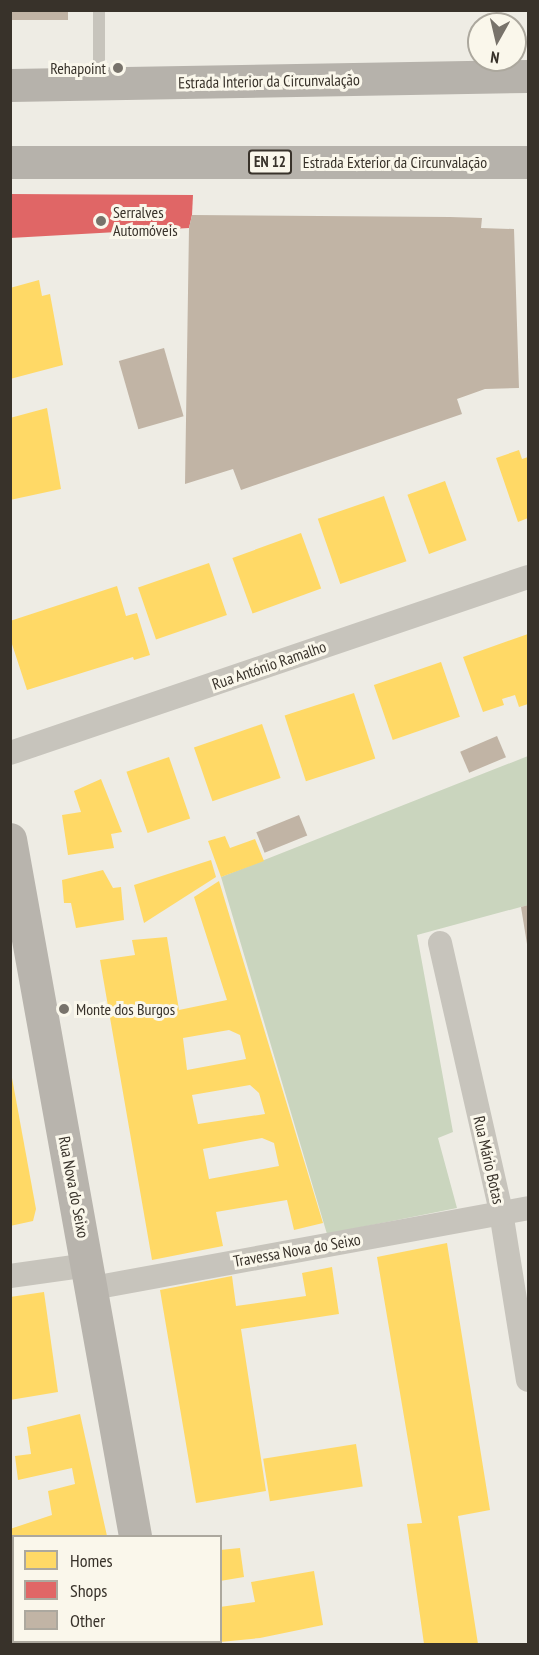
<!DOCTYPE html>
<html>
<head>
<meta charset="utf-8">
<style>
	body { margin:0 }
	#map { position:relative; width:539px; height:1655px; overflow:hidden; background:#eeece4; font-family:"PT Sans Narrow",sans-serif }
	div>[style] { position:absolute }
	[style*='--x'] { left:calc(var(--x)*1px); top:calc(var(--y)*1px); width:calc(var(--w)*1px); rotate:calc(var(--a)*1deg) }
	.green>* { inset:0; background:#cad5be }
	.homes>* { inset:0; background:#ffd966; transform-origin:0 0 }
	.shops>* { inset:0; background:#e06666 }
	.building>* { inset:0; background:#c1b4a5; transform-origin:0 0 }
	.service>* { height:12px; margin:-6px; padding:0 6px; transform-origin:6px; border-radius:6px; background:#c7c4bc }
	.minor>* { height:24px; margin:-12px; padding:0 12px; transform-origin:12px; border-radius:12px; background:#c7c4bc }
	.secondary>* { height:33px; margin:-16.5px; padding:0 16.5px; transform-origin:16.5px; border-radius:16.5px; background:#b8b4ad }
	.primary>* { height:33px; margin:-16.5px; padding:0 16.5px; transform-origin:16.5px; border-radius:16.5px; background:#b6b2ab }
	.dots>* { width:16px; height:16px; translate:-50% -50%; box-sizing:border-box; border:3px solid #faf7eb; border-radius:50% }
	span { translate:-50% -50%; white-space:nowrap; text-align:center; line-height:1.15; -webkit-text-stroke:6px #faf7eb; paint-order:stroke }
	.shield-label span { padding:2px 4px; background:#faf7eb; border:2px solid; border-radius:4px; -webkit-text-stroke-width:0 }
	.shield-label { font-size:15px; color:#38322a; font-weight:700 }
	.poi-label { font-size:16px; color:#38322a }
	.right { translate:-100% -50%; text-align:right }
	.left { translate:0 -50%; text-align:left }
	.street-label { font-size:16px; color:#38322a }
	.frame { position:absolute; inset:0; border:12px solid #38322a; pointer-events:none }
	.legend { position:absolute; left:12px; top:1535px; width:210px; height:108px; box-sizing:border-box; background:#faf7eb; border:2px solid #aca89e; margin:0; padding:8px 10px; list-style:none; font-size:18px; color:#38322a }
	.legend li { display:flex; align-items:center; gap:12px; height:30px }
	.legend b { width:30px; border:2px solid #aca89e }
	.north { position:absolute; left:467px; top:12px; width:60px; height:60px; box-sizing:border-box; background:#faf7eb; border:2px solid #aca89e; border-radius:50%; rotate:188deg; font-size:16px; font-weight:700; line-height:24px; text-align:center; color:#38322a }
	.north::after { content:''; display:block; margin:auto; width:21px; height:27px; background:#78736b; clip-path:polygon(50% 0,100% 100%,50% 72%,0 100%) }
</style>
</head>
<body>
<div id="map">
	<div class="green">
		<div style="clip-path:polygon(528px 756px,528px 905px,417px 935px,453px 1132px,438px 1138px,457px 1208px,327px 1234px,221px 877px)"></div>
	</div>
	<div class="homes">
		<div style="clip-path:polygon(39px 280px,42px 296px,50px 294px,63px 365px,10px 379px,10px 288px)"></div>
		<div style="clip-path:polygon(47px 408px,61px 489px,10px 500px,10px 418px)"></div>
		<div style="clip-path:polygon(519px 450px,522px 459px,528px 457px,528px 518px,518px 522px,496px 458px)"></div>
		<div style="left:445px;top:481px;width:63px;height:40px;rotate:70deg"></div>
		<div style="left:384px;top:496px;width:69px;height:70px;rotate:71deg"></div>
		<div style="left:301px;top:533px;width:59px;height:73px;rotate:70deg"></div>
		<div style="left:209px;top:563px;width:55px;height:75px;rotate:71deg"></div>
		<div style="clip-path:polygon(117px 586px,126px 616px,137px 613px,150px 655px,134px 660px,133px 657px,27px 690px,10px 638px,10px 621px)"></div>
		<div style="clip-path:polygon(528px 634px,528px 704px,519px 707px,515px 695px,502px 699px,504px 705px,483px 712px,463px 657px)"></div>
		<div style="left:441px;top:662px;width:58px;height:71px;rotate:71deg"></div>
		<div style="left:354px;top:693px;width:69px;height:73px;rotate:72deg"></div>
		<div style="left:262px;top:724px;width:57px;height:72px;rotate:71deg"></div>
		<div style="left:169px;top:757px;width:65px;height:45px;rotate:71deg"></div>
		<div style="clip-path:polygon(101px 779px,122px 832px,111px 834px,114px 848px,68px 855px,62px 815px,81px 812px,74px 791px)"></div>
		<div style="clip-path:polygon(225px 836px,230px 848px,255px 839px,264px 861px,221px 877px,208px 841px)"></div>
		<div style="clip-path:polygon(211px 860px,216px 877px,144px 923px,134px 885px)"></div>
		<div style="clip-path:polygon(103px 870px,113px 888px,121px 887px,124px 920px,76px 928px,71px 903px,64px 903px,62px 880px)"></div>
		<div style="clip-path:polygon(evenodd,219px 881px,323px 1223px,294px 1230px,287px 1200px,216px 1212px,223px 1246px,152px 1260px,100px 960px,135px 955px,132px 940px,167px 937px,179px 1010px,227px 1000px,194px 897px,219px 881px,229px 1030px,240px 1035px,246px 1059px,187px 1070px,183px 1038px,229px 1030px,219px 881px,250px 1085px,259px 1093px,265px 1114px,198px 1124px,192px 1095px,250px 1085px,219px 881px,262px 1138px,274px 1143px,279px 1166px,209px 1179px,203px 1149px,262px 1138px)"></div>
		<div style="clip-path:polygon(10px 1067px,36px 1209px,33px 1221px,10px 1226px)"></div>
		<div style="clip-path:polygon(447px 1243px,490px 1510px,458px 1516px,478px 1644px,424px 1644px,407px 1524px,422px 1523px,377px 1257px)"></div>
		<div style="clip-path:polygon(332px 1267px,339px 1314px,241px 1329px,266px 1491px,196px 1503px,160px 1290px,232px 1276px,236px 1306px,306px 1296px,302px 1273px)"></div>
		<div style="clip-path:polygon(44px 1292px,58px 1392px,10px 1400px,10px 1297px)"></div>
		<div style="clip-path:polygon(80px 1414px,107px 1536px,14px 1536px,13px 1542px,10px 1529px,52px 1515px,48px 1491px,75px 1484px,72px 1468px,18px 1480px,15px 1456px,31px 1454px,27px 1427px)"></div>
		<div style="left:356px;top:1444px;width:43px;height:94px;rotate:81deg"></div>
		<div style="clip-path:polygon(240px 1548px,244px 1577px,220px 1581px,220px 1550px)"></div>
		<div style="clip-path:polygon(314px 1571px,323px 1625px,260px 1638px,200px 1644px,199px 1642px,220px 1642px,220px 1607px,255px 1602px,251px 1582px)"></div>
		<div style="clip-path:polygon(10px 1630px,14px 1630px,14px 1642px,56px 1644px,10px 1644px)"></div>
	</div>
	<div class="shops">
		<div style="clip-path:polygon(10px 194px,193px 195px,192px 215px,189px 228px,10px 238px)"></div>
	</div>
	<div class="building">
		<div style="left:10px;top:10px;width:58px;height:10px"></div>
		<div style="clip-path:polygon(192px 215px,450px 217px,482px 218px,481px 228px,514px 229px,519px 388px,485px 389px,457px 399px,462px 414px,241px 490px,233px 469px,185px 484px,189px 228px)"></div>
		<div style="left:164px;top:348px;width:71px;height:47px;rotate:74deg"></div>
		<div style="left:497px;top:736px;width:23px;height:40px;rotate:67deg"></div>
		<div style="left:299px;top:815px;width:22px;height:46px;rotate:68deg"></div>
		<div style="clip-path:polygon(528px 905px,528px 944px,527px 944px,521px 907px)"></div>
	</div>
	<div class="service">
		<div style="--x:99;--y:82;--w:72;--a:-90"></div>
	</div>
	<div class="minor">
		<div style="--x:10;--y:753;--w:547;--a:-18.77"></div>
		<div style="--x:440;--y:943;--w:276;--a:77.2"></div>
		<div style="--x:501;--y:1212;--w:170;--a:80.9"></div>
		<div style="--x:10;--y:1276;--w:79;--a:-8"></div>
		<div style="--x:93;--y:1288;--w:442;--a:-10.4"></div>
	</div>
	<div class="secondary">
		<div style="--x:10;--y:839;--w:708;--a:79.83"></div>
		<div style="--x:152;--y:1642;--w:2;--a:63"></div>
	</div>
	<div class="primary">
		<div style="--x:10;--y:85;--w:518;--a:-1"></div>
		<div style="--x:10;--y:162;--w:518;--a:0"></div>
	</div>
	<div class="dots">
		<div style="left:118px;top:68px;background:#78736b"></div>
		<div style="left:101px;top:221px;background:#78736b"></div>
		<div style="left:64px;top:1009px;background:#78736b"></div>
	</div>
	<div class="shield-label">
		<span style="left:270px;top:162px">EN 12</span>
	</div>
	<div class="poi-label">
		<span class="right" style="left:106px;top:68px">Rehapoint</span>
		<span class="left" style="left:113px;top:221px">Serralves<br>Automóveis</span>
		<span class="left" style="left:76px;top:1009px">Monte dos Burgos</span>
	</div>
	<div class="street-label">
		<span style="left:269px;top:81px;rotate:-1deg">Estrada Interior da Circunvalação</span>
		<span style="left:395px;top:162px">Estrada Exterior da Circunvalação</span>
		<span style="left:269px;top:665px;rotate:-19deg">Rua António Ramalho</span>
		<span style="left:489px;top:1160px;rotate:77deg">Rua Mário Botas</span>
		<span style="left:74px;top:1187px;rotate:79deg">Rua Nova do Seixo</span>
		<span style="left:297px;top:1250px;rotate:-10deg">Travessa Nova do Seixo</span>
	</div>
	<div class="frame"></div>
	<ul class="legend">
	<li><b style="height:16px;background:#ffd966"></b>Homes</li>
	<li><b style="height:16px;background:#e06666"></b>Shops</li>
	<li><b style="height:16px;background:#c1b4a5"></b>Other</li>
	</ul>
	<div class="north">N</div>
</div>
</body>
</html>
